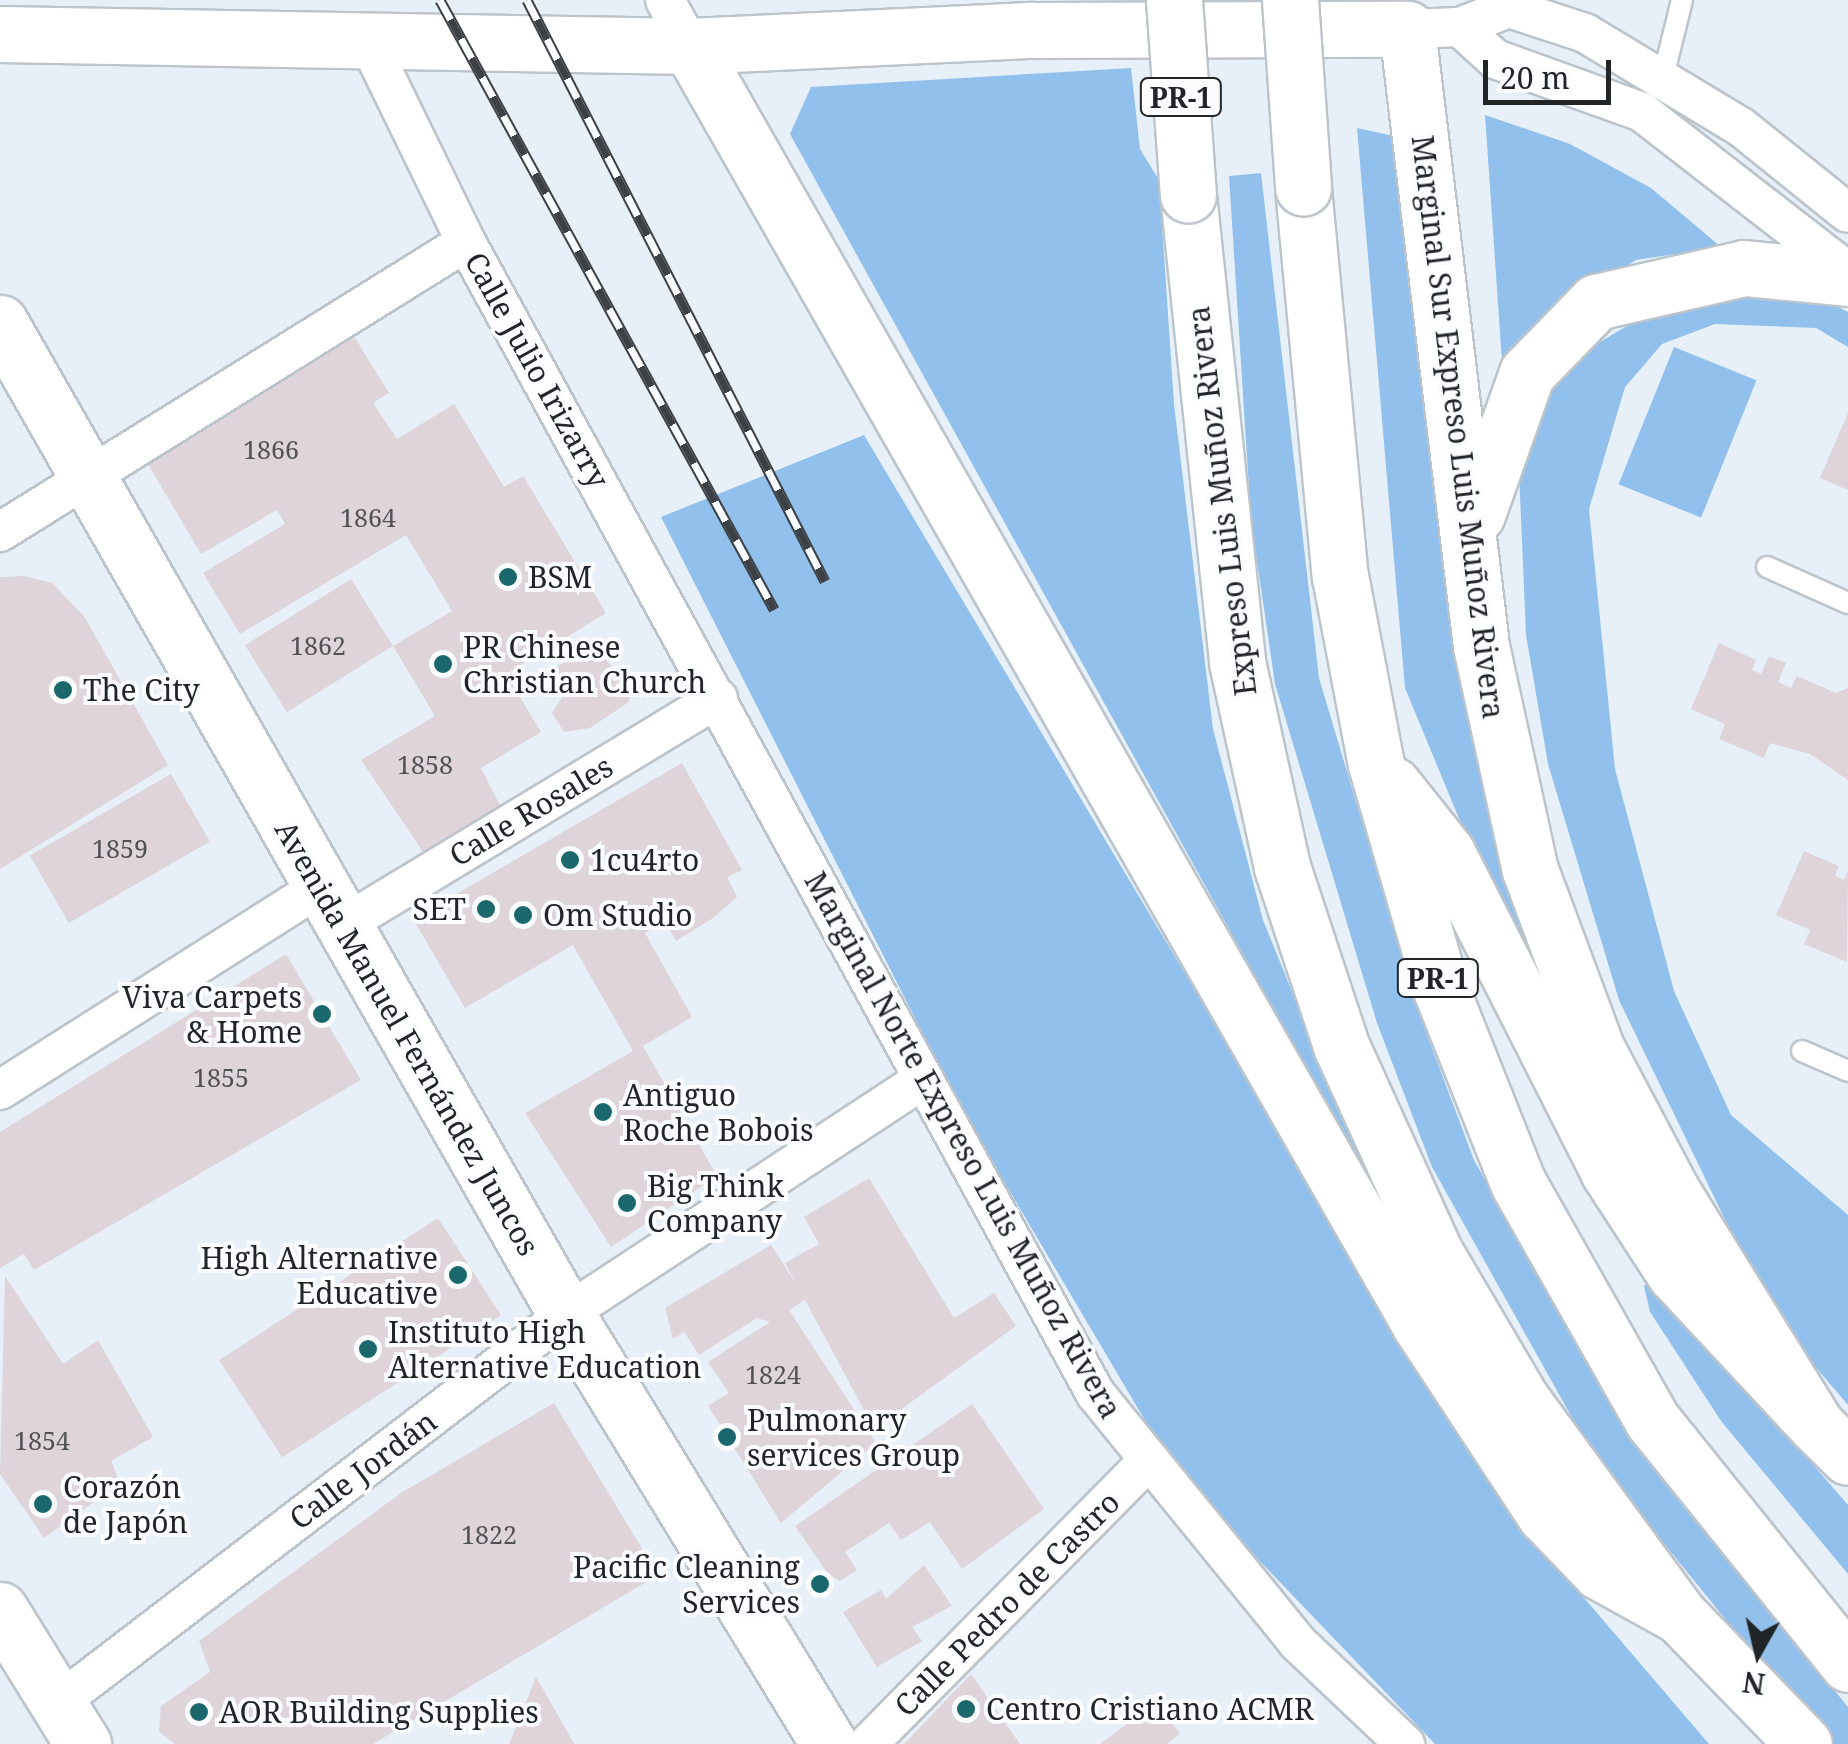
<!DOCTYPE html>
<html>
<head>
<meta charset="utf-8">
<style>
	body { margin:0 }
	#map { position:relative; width:1848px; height:1744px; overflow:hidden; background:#e7f0f8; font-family:"Noto Serif",serif }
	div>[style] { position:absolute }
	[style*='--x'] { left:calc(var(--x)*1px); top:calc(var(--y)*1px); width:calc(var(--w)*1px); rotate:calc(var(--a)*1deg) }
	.green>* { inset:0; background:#91c0ed; transform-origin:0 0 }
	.building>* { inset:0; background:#ded4da; transform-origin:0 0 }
	.roads { filter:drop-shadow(2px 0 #bcc4cb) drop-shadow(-2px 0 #bcc4cb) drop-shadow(0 2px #bcc4cb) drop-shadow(0 -2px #bcc4cb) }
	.lane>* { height:20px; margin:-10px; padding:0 10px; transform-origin:10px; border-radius:10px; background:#fff }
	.street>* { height:38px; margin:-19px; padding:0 19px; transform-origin:19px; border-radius:19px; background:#fff }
	.secondary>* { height:55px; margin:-27.5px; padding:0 27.5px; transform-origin:27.5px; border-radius:27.5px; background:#fff }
	.primary>* { height:55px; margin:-27.5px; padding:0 27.5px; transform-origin:27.5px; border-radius:27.5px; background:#fff }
	.highway>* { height:55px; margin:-27.5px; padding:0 27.5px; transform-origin:27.5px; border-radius:27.5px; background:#fff }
	.rail>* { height:11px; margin-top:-5.5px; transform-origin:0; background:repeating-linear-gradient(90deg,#fafcfe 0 22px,#3d4044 0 44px); box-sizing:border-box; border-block:2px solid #3d4044 }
	.bridges { filter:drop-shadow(2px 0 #bcc4cb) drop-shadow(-2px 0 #bcc4cb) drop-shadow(0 2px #bcc4cb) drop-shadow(0 -2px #bcc4cb) }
	.highway-bridge>* { height:55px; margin:-27.5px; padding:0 27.5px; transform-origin:27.5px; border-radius:27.5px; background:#fff }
	.dots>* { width:28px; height:28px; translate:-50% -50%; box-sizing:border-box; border:5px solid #fafcfe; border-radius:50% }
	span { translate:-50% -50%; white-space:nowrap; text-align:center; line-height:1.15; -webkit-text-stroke:8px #fafcfe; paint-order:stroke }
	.number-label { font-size:25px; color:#515154 }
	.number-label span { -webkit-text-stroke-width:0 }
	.shield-label span { padding:2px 8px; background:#fafcfe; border:2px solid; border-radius:8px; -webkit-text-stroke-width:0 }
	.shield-label { font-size:28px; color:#222528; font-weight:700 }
	.street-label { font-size:30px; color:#222528 }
	.poi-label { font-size:30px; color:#222528 }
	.left { translate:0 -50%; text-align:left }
	.right { translate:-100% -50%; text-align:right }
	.north { position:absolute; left:1708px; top:1604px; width:100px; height:100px; -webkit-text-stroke:8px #fafcfe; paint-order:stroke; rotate:188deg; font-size:28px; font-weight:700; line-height:40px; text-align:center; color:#222528 }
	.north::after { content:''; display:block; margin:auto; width:35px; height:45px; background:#222528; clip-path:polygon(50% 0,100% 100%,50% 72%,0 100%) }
	.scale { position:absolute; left:1483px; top:60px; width:128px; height:45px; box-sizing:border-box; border:5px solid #222528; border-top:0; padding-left:12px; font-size:30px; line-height:35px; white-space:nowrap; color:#222528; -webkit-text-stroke:8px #fafcfe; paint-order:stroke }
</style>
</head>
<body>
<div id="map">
	<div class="green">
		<div style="clip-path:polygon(1131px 68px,1140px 149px,1159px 180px,1174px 404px,1213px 729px,1263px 920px,1371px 1186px,790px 134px,811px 87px)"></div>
		<div style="clip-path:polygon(1485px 115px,1570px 144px,1651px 188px,1721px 247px,1636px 260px,1566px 304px,1503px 376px)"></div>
		<div style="clip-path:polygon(1357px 128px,1421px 142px,1527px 934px,1508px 937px,1405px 688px)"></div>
		<div style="clip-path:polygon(1261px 173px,1319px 678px,1420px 1016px,1474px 1160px,1629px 1439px,1848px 1707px,1848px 1744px,1834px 1744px,1798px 1709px,1594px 1457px,1432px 1167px,1377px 1023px,1275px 684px,1251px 520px,1229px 176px)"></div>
		<div style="clip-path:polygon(1701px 282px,1813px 294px,1848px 312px,1848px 347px,1816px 328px,1715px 324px,1662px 344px,1625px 387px,1589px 509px,1615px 769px,1674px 991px,1731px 1115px,1848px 1215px,1848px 1405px,1795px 1343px,1732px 1234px,1619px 1000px,1548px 764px,1526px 635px,1519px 473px,1544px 403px,1573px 358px)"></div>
		<div style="left:1674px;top:347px;width:89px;height:148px;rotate:22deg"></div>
		<div style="clip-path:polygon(864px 435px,1435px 1393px,1550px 1558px,1709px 1744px,1435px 1744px,1254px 1555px,1153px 1434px,960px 1107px,661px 517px)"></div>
		<div style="clip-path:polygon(1652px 1279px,1848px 1505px,1848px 1574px,1721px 1421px,1650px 1312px,1644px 1286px)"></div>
	</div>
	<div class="building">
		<div style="clip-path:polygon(350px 330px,389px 393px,373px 403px,397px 439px,454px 404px,504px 487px,523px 476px,606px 613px,506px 674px,541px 732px,481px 768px,503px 811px,430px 862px,361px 760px,435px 716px,393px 646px,452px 611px,406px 535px,240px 634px,203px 573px,285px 524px,277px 510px,201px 554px,145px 459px)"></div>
		<div style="clip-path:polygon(1848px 413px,1848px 490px,1820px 478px)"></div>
		<div style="clip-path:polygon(24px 576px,52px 583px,84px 616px,168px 765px,0 869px,0 577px)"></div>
		<div style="left:351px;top:579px;width:79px;height:125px;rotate:58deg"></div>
		<div style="clip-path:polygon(1719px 643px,1756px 660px,1752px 670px,1761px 674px,1769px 656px,1786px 663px,1778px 682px,1791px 688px,1797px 676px,1836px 693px,1848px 688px,1848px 780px,1810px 754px,1770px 743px,1764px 758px,1719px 739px,1725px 724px,1691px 709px)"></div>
		<div style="clip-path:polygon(594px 645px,631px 690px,629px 702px,590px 728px,564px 732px,552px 713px,564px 694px,550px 671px)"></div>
		<div style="clip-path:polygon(682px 763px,742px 870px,727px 877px,737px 897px,713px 918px,676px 941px,665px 922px,645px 933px,692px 1017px,643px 1046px,717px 1176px,611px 1247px,525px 1113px,633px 1051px,573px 945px,465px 1008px,413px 919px)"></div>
		<div style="left:171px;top:774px;width:78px;height:163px;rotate:60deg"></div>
		<div style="clip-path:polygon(1804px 851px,1839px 866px,1835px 876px,1844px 880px,1848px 871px,1847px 962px,1804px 944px,1810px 930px,1776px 915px)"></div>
		<div style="clip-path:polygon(286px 954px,361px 1080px,34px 1270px,24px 1254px,0 1268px,0 1132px)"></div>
		<div style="clip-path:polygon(869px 1178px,954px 1318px,994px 1293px,1016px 1326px,874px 1429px,805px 1300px,789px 1310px,876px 1443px,781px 1523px,708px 1406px,729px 1393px,708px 1362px,770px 1322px,757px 1318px,699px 1355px,684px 1332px,673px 1339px,665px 1308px,771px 1245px,796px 1284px,785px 1263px,819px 1244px,804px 1217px)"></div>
		<div style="left:438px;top:1218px;width:116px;height:261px;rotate:57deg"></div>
		<div style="clip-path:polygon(5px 1276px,63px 1364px,98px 1340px,153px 1437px,111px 1461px,120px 1483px,44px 1538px,0 1474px)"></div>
		<div style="clip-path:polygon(554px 1403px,658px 1575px,373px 1744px,175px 1744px,159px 1732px,161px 1706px,210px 1672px,199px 1641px,401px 1493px)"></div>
		<div style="clip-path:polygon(972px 1404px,1044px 1509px,962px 1569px,930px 1522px,901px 1540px,889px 1523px,845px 1552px,857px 1570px,840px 1581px,828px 1574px,795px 1526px)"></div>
		<div style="clip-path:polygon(924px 1565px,952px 1606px,912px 1627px,922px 1641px,877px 1667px,843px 1612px,881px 1590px,886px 1599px)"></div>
		<div style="clip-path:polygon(971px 1674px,1020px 1744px,904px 1744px)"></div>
		<div style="clip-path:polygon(536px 1677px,567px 1731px,574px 1744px,509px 1744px)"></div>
		<div style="clip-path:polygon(1156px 1702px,1180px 1734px,1167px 1744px,1100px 1744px)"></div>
	</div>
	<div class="roads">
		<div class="lane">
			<div style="--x:1663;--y:77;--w:79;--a:-76.1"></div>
			<div style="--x:1767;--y:567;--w:89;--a:24"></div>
			<div style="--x:1802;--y:1051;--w:50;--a:23.5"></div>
		</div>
		<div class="street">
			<div style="--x:665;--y:0;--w:52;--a:61.5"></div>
			<div style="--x:1460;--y:27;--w:47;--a:42.4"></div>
			<div style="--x:1495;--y:59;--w:156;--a:19.8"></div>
			<div style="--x:1642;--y:112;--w:261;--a:37.8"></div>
			<div style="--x:1407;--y:29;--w:53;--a:-2.2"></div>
			<div style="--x:1460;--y:27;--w:53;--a:-21.2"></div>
			<div style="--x:1509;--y:8;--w:80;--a:18.2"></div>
			<div style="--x:1585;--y:33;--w:182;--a:31.1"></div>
			<div style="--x:1741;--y:127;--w:137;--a:38.8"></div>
			<div style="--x:366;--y:37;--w:228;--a:64"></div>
			<div style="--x:466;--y:242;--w:1312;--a:61.34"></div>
			<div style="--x:1095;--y:1393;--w:321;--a:50.9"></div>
			<div style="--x:1297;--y:1642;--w:149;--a:43.4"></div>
			<div style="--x:0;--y:532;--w:549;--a:-31.89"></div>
			<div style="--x:345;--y:924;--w:436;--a:-31.2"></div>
			<div style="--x:0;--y:1090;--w:380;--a:-32.4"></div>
			<div style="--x:58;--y:1703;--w:640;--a:-37.44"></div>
			<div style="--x:566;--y:1314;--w:428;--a:-33.3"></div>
			<div style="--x:868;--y:1744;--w:395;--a:-45.3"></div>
		</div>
		<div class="secondary">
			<div style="--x:0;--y:34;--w:690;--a:1"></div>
			<div style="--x:690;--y:46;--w:343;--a:-2.7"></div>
			<div style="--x:1033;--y:30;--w:374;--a:-0.2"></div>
			<div style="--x:1407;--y:29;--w:621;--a:83.16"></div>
			<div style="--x:1481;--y:646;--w:229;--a:77.7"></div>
			<div style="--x:1530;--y:870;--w:192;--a:69.6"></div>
			<div style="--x:1597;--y:1050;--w:158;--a:62.1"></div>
			<div style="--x:1671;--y:1190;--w:276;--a:58.3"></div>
			<div style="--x:1816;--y:1425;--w:45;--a:45"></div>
			<div style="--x:0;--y:323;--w:1141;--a:60.27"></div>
			<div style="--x:566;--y:1314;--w:504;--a:58.55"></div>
			<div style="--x:1477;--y:514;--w:150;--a:-70.5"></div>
			<div style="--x:1527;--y:373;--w:99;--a:-45.8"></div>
			<div style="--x:1596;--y:302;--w:152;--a:-12.9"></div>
			<div style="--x:1744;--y:268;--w:104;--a:5.5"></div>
		</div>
		<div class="primary">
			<div style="--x:0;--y:1610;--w:158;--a:58.2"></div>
		</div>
		<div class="highway">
			<div style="--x:690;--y:46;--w:1473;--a:60.28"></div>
			<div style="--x:1420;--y:1325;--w:227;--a:56.7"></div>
			<div style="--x:1545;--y:1515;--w:79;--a:46"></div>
			<div style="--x:1600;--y:1572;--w:91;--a:28.8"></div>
			<div style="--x:1303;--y:188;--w:390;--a:84.6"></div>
			<div style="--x:1340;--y:576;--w:191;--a:79.2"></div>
			<div style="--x:1376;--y:764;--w:237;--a:73.9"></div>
			<div style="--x:1442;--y:992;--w:206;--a:68.3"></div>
			<div style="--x:1518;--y:1183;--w:272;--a:60.5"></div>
			<div style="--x:1652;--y:1420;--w:313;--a:51.2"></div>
			<div style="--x:1188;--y:194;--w:471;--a:84"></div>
			<div style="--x:1237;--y:662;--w:210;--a:77.6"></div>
			<div style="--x:1282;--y:867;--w:191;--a:71.7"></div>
			<div style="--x:1342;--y:1048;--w:225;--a:65.6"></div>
			<div style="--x:1435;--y:1253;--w:169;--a:59.5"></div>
			<div style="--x:1521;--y:1399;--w:269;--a:53.8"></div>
			<div style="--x:1680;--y:1616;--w:178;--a:45.9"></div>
			<div style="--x:1393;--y:785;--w:87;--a:51.5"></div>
			<div style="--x:1447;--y:853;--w:356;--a:63.1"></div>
			<div style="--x:1608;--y:1171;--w:123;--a:57"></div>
			<div style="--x:1675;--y:1274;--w:207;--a:47"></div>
		</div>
	</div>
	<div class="rail">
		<div style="--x:440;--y:0;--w:695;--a:61.26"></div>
		<div style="--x:527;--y:0;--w:653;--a:62.85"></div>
	</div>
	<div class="bridges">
		<div class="highway-bridge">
			<div style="--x:1174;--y:0;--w:195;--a:85.9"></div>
			<div style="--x:1290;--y:0;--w:188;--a:86"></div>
		</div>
	</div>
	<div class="dots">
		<div style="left:508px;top:577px;background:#1b686c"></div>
		<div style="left:443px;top:664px;background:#1b686c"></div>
		<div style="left:63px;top:690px;background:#1b686c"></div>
		<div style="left:570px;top:860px;background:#1b686c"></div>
		<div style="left:486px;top:909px;background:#1b686c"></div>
		<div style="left:523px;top:915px;background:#1b686c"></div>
		<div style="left:322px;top:1014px;background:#1b686c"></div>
		<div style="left:603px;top:1112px;background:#1b686c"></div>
		<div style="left:627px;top:1203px;background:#1b686c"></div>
		<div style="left:458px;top:1275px;background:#1b686c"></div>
		<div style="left:368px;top:1349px;background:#1b686c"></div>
		<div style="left:727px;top:1437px;background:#1b686c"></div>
		<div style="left:43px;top:1504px;background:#1b686c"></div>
		<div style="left:820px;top:1584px;background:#1b686c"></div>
		<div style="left:966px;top:1709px;background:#1b686c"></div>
		<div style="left:199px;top:1712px;background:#1b686c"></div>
	</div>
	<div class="number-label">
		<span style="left:271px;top:449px">1866</span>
		<span style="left:368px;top:517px">1864</span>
		<span style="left:318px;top:645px">1862</span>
		<span style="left:425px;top:764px">1858</span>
		<span style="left:120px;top:848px">1859</span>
		<span style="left:221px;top:1077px">1855</span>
		<span style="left:773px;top:1374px">1824</span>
		<span style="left:42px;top:1440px">1854</span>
		<span style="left:489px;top:1534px">1822</span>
	</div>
	<div class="shield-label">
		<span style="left:1181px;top:97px">PR-1</span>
		<span style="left:1438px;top:978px">PR-1</span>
	</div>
	<div class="street-label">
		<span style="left:537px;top:370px;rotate:61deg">Calle Julio Irizarry</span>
		<span style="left:1458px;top:427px;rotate:83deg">Marginal Sur Expreso Luis Muñoz Rivera</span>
		<span style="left:1222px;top:501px;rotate:-97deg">Expreso Luis Muñoz Rivera</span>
		<span style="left:531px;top:811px;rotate:-31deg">Calle Rosales</span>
		<span style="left:407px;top:1038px;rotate:60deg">Avenida Manuel Fernández Juncos</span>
		<span style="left:963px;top:1145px;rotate:61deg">Marginal Norte Expreso Luis Muñoz Rivera</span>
		<span style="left:363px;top:1470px;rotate:-37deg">Calle Jordán</span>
		<span style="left:1007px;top:1604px;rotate:-45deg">Calle Pedro de Castro</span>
	</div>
	<div class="poi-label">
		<span class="left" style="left:528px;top:577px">BSM</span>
		<span class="left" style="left:463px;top:664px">PR Chinese<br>Christian Church</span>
		<span class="left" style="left:83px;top:690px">The City</span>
		<span class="left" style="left:590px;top:860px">1cu4rto</span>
		<span class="right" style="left:466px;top:909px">SET</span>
		<span class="left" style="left:543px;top:915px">Om Studio</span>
		<span class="right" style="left:302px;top:1014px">Viva Carpets<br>&amp; Home</span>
		<span class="left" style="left:623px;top:1112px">Antiguo<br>Roche Bobois</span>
		<span class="left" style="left:647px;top:1203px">Big Think<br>Company</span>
		<span class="right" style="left:438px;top:1275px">High Alternative<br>Educative</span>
		<span class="left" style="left:388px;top:1349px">Instituto High<br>Alternative Education</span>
		<span class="left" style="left:747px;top:1437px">Pulmonary<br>services Group</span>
		<span class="left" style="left:63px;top:1504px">Corazón<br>de Japón</span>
		<span class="right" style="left:800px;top:1584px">Pacific Cleaning<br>Services</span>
		<span class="left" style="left:986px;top:1709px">Centro Cristiano ACMR</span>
		<span class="left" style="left:219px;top:1712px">AOR Building Supplies</span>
	</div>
	<div class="north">N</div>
	<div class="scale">20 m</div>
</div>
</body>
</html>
